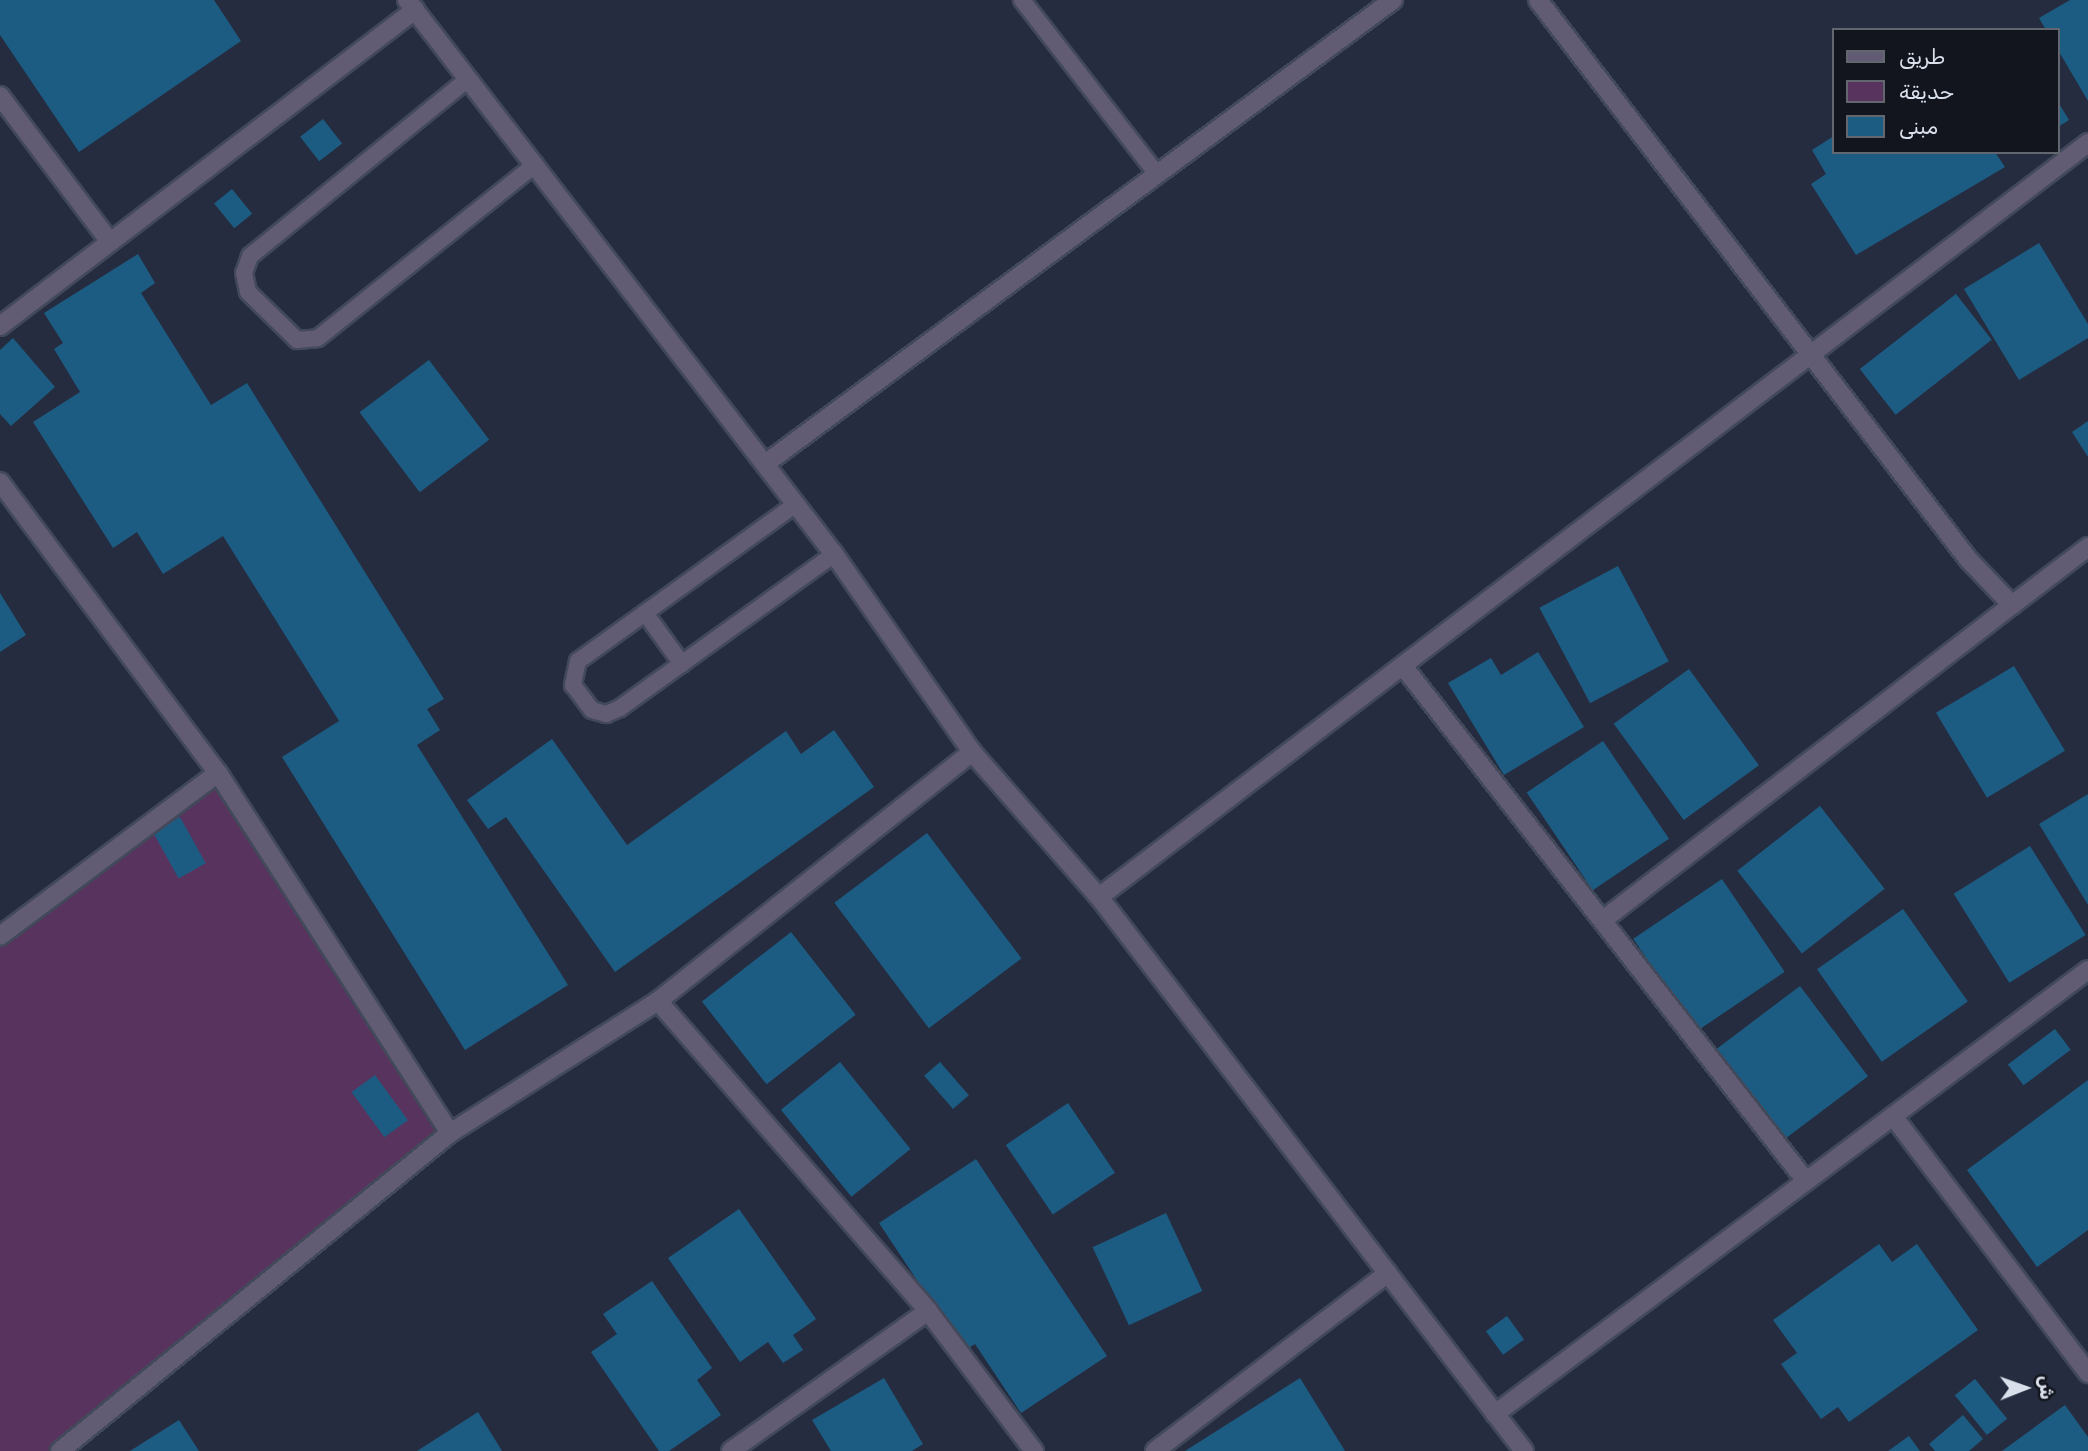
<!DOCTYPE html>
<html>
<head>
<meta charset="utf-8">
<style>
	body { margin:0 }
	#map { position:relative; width:2088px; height:1451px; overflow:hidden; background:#252c3f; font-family:Rubik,"Noto Sans Arabic",sans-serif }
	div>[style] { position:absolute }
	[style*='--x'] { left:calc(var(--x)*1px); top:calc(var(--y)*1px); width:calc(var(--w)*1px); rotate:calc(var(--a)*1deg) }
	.green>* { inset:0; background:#58335d }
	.building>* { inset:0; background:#1d5c82; transform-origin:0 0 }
	.roads { filter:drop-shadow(2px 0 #42495b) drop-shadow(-2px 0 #42495b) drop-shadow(0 2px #42495b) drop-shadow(0 -2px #42495b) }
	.lane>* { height:16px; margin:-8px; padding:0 8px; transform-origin:8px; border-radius:8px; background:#615b74 }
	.street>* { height:18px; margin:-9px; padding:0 9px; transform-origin:9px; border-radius:9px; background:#615b74 }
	span { translate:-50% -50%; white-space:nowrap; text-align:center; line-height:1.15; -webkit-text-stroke:6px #12151d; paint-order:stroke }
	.legend { position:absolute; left:1832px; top:28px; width:228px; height:126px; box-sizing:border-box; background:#12151d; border:2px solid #62666f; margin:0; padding:9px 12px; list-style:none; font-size:21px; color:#d9dfeb }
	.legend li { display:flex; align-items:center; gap:14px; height:35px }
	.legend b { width:35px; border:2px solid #62666f }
	.north { position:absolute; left:1990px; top:1353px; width:70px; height:70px; -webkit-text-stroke:5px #12151d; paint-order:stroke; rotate:89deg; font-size:19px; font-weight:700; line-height:28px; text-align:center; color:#d9dfeb }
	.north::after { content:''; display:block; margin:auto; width:24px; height:32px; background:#d9dfeb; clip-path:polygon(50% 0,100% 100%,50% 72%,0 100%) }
</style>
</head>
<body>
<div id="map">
	<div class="green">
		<div style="clip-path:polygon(222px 778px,450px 1133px,60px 1451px,0 1451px,0 937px)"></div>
	</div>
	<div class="building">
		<div style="clip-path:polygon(0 0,214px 0,241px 41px,79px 152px,0 35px)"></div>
		<div style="clip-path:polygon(2070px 0,2088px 0,2088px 101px,2058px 50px,2058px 30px,2046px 30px,2039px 18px)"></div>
		<div style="clip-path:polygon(2058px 102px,2069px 120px,2058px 127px)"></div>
		<div style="left:323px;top:119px;width:31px;height:29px;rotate:52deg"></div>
		<div style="clip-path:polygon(1834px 136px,1834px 152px,1995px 152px,2005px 167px,1856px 255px,1811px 184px,1826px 174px,1812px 150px)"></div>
		<div style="left:232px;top:189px;width:32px;height:23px;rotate:51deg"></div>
		<div style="clip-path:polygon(2039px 243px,2088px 324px,2088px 338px,2019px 380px,1964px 289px)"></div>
		<div style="clip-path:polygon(138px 254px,155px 283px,141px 293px,211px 405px,247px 383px,444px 699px,427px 709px,440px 730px,417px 745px,568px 985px,465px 1050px,282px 757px,339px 721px,223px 536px,163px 574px,137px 532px,113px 548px,33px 422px,80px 392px,54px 349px,63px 343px,44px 313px)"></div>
		<div style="left:1956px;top:294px;width:58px;height:122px;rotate:52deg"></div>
		<div style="clip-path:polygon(13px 338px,55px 387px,11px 426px,0 414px,0 350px)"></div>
		<div style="left:429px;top:360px;width:100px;height:87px;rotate:53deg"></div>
		<div style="clip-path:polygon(2088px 421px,2088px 457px,2072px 432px)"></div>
		<div style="left:1618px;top:566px;width:108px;height:89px;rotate:62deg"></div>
		<div style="clip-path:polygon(0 593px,26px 635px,0 652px)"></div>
		<div style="clip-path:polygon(1538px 652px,1584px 727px,1504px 775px,1448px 683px,1491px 658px,1501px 675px)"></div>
		<div style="left:2014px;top:666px;width:99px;height:91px;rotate:59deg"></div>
		<div style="left:1689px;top:669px;width:119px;height:93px;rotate:54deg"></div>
		<div style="clip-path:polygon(834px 730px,874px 787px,615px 972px,506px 817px,488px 829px,467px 800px,552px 739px,627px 845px,786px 731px,801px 754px)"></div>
		<div style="left:1603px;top:741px;width:118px;height:92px;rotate:56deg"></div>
		<div style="clip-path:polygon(2088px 794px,2088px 905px,2039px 824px)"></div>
		<div style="left:1820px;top:806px;width:105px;height:105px;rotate:52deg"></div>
		<div style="left:180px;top:817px;width:53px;height:31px;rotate:61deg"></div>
		<div style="left:927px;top:833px;width:157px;height:116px;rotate:53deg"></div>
		<div style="left:2030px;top:846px;width:105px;height:90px;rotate:58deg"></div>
		<div style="left:1722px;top:879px;width:112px;height:107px;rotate:56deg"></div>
		<div style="left:1903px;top:909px;width:113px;height:105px;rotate:55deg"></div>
		<div style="left:791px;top:932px;width:105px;height:113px;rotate:52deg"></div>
		<div style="left:1800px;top:986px;width:113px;height:107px;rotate:53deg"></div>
		<div style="left:2055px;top:1029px;width:26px;height:59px;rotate:53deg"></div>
		<div style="left:840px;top:1062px;width:112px;height:76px;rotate:51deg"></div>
		<div style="left:940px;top:1062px;width:44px;height:21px;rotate:49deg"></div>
		<div style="left:375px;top:1075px;width:56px;height:29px;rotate:54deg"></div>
		<div style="clip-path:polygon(2088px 1080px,2088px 1230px,2037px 1267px,1967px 1170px)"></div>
		<div style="left:1068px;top:1103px;width:84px;height:75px;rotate:56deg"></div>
		<div style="clip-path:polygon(976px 1159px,1107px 1356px,1021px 1413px,975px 1344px,964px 1351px,879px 1223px)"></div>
		<div style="clip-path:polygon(739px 1209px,816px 1319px,793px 1335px,803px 1350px,783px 1363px,768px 1342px,740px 1362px,668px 1258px)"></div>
		<div style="left:1166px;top:1213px;width:86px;height:81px;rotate:65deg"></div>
		<div style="clip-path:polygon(1879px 1244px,1892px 1262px,1917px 1244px,1978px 1330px,1849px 1422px,1838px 1407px,1821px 1419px,1781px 1364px,1797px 1353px,1773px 1320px)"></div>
		<div style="clip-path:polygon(652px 1281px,712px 1368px,697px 1380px,721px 1415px,669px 1451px,659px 1451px,591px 1352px,617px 1334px,603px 1314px)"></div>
		<div style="left:1507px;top:1316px;width:29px;height:26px;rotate:54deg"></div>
		<div style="clip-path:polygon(884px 1378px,923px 1444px,912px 1451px,831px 1451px,812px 1420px)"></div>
		<div style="clip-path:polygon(1300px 1378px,1345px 1451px,1185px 1451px)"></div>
		<div style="left:1975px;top:1379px;width:51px;height:26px;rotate:51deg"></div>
		<div style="clip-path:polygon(2065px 1405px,2088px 1437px,2088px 1451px,2002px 1451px)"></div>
		<div style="clip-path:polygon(478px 1412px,502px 1451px,417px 1451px)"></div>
		<div style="clip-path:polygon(1963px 1415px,1983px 1439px,1969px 1451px,1935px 1451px,1929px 1444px)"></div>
		<div style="clip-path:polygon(179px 1420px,199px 1451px,130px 1451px)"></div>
		<div style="clip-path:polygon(1909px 1436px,1920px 1451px,1888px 1451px)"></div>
	</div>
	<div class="roads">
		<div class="lane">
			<div style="--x:1022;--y:0;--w:220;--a:52.2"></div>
			<div style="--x:468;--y:79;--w:281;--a:140.9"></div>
			<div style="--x:250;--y:256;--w:18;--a:109"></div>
			<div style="--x:244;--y:273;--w:19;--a:78"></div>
			<div style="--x:248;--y:292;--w:69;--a:44.4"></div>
			<div style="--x:297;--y:340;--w:21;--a:-5"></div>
			<div style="--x:318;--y:338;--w:278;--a:-38.6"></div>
			<div style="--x:796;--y:504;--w:269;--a:144.2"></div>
			<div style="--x:578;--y:661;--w:25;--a:102"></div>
			<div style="--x:573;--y:685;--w:31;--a:53"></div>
			<div style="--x:592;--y:710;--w:15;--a:16"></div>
			<div style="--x:606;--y:714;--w:15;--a:-23"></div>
			<div style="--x:620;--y:708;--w:264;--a:-35.7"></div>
			<div style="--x:645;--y:613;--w:63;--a:54"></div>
		</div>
		<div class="street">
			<div style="--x:407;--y:0;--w:699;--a:52.38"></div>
			<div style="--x:834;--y:554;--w:241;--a:55.1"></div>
			<div style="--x:972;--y:752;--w:193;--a:48.8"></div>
			<div style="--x:1099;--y:897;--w:698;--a:52.51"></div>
			<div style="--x:1538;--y:0;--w:705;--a:52.43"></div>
			<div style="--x:1968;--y:559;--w:64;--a:46.3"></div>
			<div style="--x:2012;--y:605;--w:96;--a:-37.3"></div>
			<div style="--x:0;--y:96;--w:183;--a:53"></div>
			<div style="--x:0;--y:326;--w:522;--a:-37.29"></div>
			<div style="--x:765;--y:464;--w:781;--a:-36.46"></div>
			<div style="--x:0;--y:482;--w:364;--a:53.2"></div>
			<div style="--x:218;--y:773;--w:428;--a:57.2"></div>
			<div style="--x:1403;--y:666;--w:654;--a:51.96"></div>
			<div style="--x:1099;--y:897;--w:1244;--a:-37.32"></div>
			<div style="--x:1603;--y:920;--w:516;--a:-37.6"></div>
			<div style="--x:0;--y:936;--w:272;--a:-36.8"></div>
			<div style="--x:658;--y:1001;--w:411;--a:48.9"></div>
			<div style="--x:928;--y:1311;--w:176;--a:52.9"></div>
			<div style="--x:1893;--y:1116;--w:323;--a:52.8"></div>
			<div style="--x:1495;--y:1414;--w:741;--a:-36.82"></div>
			<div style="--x:60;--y:1451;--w:503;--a:-39.19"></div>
			<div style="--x:450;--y:1133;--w:246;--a:-32.4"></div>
			<div style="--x:658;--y:1001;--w:401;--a:-38.4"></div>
			<div style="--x:731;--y:1451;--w:242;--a:-35.4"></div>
			<div style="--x:1155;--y:1451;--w:293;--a:-37.4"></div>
		</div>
	</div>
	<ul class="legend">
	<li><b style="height:9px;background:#615b74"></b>طريق</li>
	<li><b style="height:19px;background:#58335d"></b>حديقة</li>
	<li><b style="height:19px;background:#1d5c82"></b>مبنى</li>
	</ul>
	<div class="north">ش</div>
</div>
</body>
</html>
